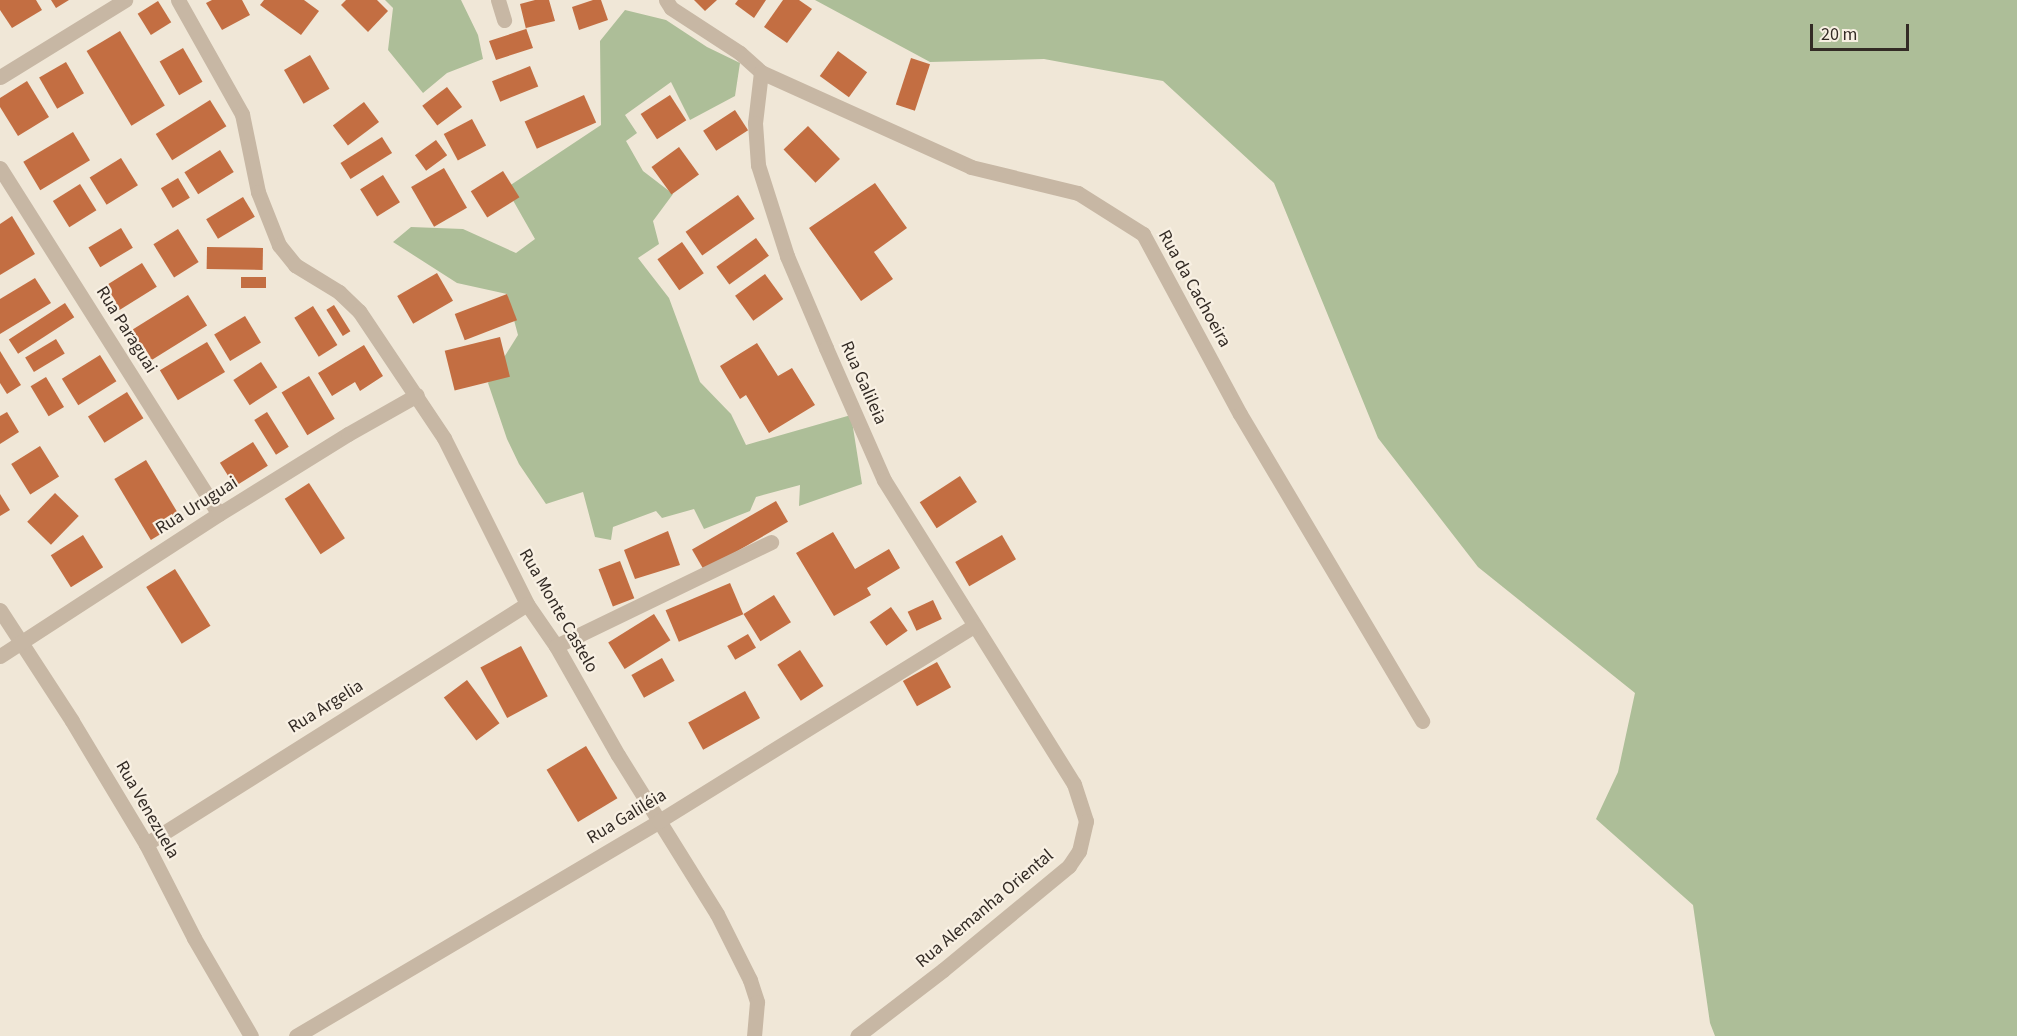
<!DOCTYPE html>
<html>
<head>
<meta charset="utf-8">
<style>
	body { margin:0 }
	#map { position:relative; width:2017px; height:1036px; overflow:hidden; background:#f0e7d7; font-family:"Source Sans 3",sans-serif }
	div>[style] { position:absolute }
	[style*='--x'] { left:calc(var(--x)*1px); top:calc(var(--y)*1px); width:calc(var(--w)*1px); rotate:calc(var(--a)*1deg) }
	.green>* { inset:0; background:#adbe98 }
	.building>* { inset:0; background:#c36e42; transform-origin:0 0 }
	.minor>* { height:15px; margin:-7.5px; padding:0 7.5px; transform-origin:7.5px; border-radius:7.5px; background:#c7b7a4 }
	span { translate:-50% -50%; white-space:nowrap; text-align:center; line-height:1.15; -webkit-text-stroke:4.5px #f8f0e3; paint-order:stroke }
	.street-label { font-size:18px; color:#332b25 }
	.scale { position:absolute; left:1810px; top:24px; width:99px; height:27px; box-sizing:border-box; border:3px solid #332b25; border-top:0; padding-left:8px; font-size:18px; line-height:21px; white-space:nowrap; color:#332b25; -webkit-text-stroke:4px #f8f0e3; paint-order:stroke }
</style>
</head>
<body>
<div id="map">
	<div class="green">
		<div style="clip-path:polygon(385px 0,461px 0,478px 35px,483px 59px,447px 73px,423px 93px,388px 50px,393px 8px)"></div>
		<div style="clip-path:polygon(815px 0,2017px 0,2017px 1036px,1715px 1036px,1710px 1023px,1693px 905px,1596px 819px,1618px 772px,1635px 693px,1478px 567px,1378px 438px,1274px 183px,1163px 81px,1044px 59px,930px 62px)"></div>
		<div style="clip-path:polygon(625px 10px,666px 20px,707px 47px,740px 63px,735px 96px,690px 120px,671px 82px,625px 115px,637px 133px,626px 141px,643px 171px,673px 194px,653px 221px,659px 244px,638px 258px,669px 298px,700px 382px,731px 414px,746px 445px,851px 415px,862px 484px,799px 506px,800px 485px,756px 497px,750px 511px,704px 529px,694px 509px,662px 518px,656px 511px,613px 527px,611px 540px,595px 537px,583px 492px,546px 504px,519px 464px,507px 439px,488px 383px,518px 335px,507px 294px,457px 283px,393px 242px,411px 227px,463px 229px,516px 253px,535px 239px,506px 188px,601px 125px,600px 41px)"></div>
	</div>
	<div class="building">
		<div style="clip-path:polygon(0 0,36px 0,42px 10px,12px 28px,0 10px)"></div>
		<div style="clip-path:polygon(51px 0,69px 0,56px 8px)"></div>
		<div style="clip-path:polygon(212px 0,242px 0,250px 15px,222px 30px,206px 3px)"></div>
		<div style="clip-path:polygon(264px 0,304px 0,319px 11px,301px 35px,260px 5px)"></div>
		<div style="clip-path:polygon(346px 0,377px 0,388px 11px,368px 32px,341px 5px)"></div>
		<div style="clip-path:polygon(535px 0,549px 0,555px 21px,526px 28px,533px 48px,496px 60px,489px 41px,526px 29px,520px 4px)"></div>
		<div style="clip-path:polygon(593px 0,601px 0,608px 20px,579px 30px,572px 7px)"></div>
		<div style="clip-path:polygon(694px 0,717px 0,705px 11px)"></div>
		<div style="clip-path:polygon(738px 0,766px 0,754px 18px,735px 4px)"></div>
		<div style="clip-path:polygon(783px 0,799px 0,812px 9px,787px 43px,764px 27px)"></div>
		<div style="left:158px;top:1px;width:25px;height:24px;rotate:58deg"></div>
		<div style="left:120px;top:31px;width:87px;height:39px;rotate:59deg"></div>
		<div style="left:183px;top:48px;width:39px;height:27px;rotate:60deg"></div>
		<div style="left:838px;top:51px;width:36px;height:31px;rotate:36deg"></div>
		<div style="left:310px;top:55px;width:39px;height:30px;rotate:60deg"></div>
		<div style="left:911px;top:58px;width:20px;height:49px;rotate:18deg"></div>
		<div style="left:66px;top:62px;width:36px;height:31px;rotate:60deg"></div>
		<div style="left:530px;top:66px;width:22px;height:41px;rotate:68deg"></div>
		<div style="clip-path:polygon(27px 81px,49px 117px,18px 136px,0 107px,0 98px)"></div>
		<div style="left:447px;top:87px;width:25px;height:31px;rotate:53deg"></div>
		<div style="left:584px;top:95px;width:30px;height:65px;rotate:66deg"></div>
		<div style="left:670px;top:95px;width:30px;height:35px;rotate:57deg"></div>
		<div style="left:210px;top:100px;width:31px;height:64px;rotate:58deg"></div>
		<div style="left:364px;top:102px;width:25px;height:39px;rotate:53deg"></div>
		<div style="left:735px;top:110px;width:24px;height:38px;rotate:57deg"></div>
		<div style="left:472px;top:119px;width:30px;height:32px;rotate:62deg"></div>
		<div style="left:808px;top:126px;width:46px;height:34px;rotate:46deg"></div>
		<div style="left:73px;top:132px;width:33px;height:58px;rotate:59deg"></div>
		<div style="left:382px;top:137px;width:19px;height:49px;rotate:58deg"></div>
		<div style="left:436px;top:140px;width:19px;height:26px;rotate:54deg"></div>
		<div style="left:679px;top:147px;width:34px;height:34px;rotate:54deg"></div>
		<div style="left:220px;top:150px;width:26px;height:42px;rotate:58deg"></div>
		<div style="left:121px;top:158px;width:32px;height:37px;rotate:58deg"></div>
		<div style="left:444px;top:168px;width:46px;height:38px;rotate:60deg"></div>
		<div style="left:503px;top:171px;width:31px;height:38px;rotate:58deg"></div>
		<div style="left:383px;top:175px;width:32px;height:27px;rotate:58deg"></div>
		<div style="left:178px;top:178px;width:23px;height:20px;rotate:59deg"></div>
		<div style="clip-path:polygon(875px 183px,907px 228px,874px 252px,893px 279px,861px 301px,809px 228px)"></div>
		<div style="left:80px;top:184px;width:31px;height:32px;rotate:58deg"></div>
		<div style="left:738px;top:195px;width:29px;height:64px;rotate:55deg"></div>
		<div style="left:243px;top:197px;width:23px;height:43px;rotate:59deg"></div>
		<div style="clip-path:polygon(12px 216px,35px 254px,0 275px,0 224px)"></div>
		<div style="left:121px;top:228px;width:23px;height:38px;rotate:59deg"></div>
		<div style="left:178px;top:229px;width:39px;height:29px;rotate:58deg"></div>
		<div style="left:756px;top:238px;width:22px;height:49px;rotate:54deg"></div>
		<div style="left:682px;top:242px;width:38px;height:30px;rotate:55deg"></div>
		<div style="left:207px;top:247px;width:56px;height:22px;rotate:1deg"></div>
		<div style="left:142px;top:263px;width:28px;height:44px;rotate:58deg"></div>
		<div style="left:437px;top:273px;width:32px;height:46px;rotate:60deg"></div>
		<div style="left:765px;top:274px;width:31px;height:37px;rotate:54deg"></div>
		<div style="left:241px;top:277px;width:25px;height:11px"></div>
		<div style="clip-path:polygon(35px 278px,51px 303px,0 334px,0 299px)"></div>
		<div style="left:507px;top:294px;width:28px;height:56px;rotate:69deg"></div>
		<div style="left:188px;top:295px;width:36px;height:70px;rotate:58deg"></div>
		<div style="left:65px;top:303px;width:17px;height:67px;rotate:57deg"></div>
		<div style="left:334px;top:305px;width:31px;height:9px;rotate:58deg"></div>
		<div style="left:313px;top:306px;width:46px;height:22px;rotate:58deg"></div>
		<div style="left:245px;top:316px;width:31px;height:36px;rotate:59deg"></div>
		<div style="left:500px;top:337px;width:41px;height:57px;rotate:76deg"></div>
		<div style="left:56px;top:339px;width:17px;height:36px;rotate:59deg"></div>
		<div style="left:207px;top:342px;width:35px;height:55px;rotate:59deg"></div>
		<div style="clip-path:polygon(757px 343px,778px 376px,792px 368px,815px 405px,769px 433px,746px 395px,740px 399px,720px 366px)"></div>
		<div style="clip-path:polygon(364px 345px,383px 376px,360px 391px,355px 382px,332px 396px,318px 373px)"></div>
		<div style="clip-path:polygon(0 351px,21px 385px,7px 394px,0 383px)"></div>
		<div style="left:100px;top:355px;width:31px;height:45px;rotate:58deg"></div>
		<div style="left:261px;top:362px;width:30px;height:33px;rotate:57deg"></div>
		<div style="left:309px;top:376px;width:50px;height:32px;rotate:59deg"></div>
		<div style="left:46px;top:377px;width:35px;height:18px;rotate:59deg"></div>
		<div style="left:127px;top:392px;width:31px;height:46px;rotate:58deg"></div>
		<div style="clip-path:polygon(7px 412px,19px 432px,0 444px,0 416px)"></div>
		<div style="left:267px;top:412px;width:41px;height:15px;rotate:58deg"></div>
		<div style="left:253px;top:442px;width:28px;height:39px;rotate:58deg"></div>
		<div style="left:40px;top:446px;width:36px;height:34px;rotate:58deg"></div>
		<div style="left:146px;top:460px;width:71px;height:37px;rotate:59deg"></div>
		<div style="left:960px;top:476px;width:31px;height:48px;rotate:57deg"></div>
		<div style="left:309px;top:483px;width:66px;height:29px;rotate:57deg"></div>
		<div style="left:55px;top:493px;width:33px;height:40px;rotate:44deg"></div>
		<div style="clip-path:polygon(0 494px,10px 510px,0 516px)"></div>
		<div style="left:776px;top:501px;width:24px;height:97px;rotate:60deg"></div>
		<div style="clip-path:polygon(668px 531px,680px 565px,635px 579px,624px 550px)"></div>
		<div style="clip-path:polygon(833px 532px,855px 569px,889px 549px,900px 568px,867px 588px,871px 595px,834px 616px,796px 553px)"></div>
		<div style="left:83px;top:535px;width:38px;height:38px;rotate:58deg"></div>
		<div style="left:1002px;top:535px;width:28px;height:54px;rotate:60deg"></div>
		<div style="left:620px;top:561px;width:40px;height:23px;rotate:69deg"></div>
		<div style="left:175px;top:569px;width:67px;height:34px;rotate:58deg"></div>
		<div style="left:730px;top:583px;width:34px;height:70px;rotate:67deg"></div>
		<div style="left:774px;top:595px;width:32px;height:36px;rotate:58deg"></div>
		<div style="left:933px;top:600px;width:21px;height:28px;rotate:65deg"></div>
		<div style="left:891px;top:607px;width:29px;height:26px;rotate:55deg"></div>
		<div style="left:654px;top:614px;width:31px;height:54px;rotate:58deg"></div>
		<div style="left:748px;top:634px;width:16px;height:24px;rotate:60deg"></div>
		<div style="left:521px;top:646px;width:57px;height:46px;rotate:62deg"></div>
		<div style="left:800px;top:650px;width:43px;height:27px;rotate:57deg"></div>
		<div style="left:662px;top:658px;width:26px;height:35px;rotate:61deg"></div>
		<div style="left:937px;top:662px;width:29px;height:39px;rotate:61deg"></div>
		<div style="left:467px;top:680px;width:54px;height:29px;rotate:53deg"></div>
		<div style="left:745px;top:691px;width:31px;height:65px;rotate:61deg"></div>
		<div style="left:586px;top:746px;width:61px;height:46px;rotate:59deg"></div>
	</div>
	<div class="minor">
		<div style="--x:178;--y:0;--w:131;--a:60.7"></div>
		<div style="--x:242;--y:114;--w:80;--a:78.4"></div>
		<div style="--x:258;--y:192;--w:57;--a:68.4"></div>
		<div style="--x:279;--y:245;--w:26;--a:51"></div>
		<div style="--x:295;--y:265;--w:52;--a:31.5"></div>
		<div style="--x:339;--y:292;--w:28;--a:44"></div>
		<div style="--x:359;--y:311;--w:153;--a:56.2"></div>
		<div style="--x:444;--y:438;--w:186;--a:63.4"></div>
		<div style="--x:527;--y:604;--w:51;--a:55.4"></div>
		<div style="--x:556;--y:646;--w:125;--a:60.4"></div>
		<div style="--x:618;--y:755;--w:187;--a:58.1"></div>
		<div style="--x:717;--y:914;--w:74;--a:63.4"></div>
		<div style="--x:750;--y:980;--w:23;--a:72"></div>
		<div style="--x:757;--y:1002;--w:34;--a:95"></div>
		<div style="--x:498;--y:0;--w:21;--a:73"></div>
		<div style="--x:666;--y:0;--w:9;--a:58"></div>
		<div style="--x:671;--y:8;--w:82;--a:33.1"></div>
		<div style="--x:740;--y:53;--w:28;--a:42"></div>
		<div style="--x:761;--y:72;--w:51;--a:96.7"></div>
		<div style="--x:755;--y:123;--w:42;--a:85.9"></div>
		<div style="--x:758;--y:165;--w:96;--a:72.3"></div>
		<div style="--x:787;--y:256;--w:100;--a:67"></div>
		<div style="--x:826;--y:348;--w:144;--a:66.3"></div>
		<div style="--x:884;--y:480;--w:358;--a:58"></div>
		<div style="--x:1074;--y:784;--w:39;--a:72"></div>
		<div style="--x:1086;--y:821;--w:31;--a:103"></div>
		<div style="--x:1079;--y:851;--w:18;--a:124"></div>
		<div style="--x:1069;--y:866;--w:163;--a:140.5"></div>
		<div style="--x:943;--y:970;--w:108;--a:142.5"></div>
		<div style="--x:761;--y:72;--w:230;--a:24.3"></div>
		<div style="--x:971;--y:167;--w:110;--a:13.7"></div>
		<div style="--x:1078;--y:193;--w:77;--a:32.2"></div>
		<div style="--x:1143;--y:234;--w:204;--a:61.7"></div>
		<div style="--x:1240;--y:414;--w:357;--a:59.3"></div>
		<div style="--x:0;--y:77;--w:147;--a:-31.6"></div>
		<div style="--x:0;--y:168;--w:409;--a:57.7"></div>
		<div style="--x:0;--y:610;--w:132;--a:57"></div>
		<div style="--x:72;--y:721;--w:144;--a:59"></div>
		<div style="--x:146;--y:844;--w:106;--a:62.9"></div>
		<div style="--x:194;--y:938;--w:113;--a:59.8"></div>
		<div style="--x:556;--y:646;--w:239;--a:-25.8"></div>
		<div style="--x:0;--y:656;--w:261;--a:-33"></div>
		<div style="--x:219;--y:514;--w:152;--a:-31.8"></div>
		<div style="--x:348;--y:434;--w:79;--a:-29.5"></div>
		<div style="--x:146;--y:844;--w:450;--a:-32.2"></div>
		<div style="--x:296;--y:1036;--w:422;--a:-30.6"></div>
		<div style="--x:659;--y:821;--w:370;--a:-31.8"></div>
	</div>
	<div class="street-label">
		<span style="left:1194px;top:289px;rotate:61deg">Rua da Cachoeira</span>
		<span style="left:126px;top:330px;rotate:58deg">Rua Paraguai</span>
		<span style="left:863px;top:383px;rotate:66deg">Rua Galileia</span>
		<span style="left:197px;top:506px;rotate:-32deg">Rua Uruguai</span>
		<span style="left:558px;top:611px;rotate:60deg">Rua Monte Castelo</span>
		<span style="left:326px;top:707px;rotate:-32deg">Rua Argelia</span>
		<span style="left:147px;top:810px;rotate:60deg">Rua Venezuela</span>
		<span style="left:627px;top:817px;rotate:-31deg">Rua Galiléia</span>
		<span style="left:985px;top:909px;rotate:-40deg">Rua Alemanha Oriental</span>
	</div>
	<div class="scale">20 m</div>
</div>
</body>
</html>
